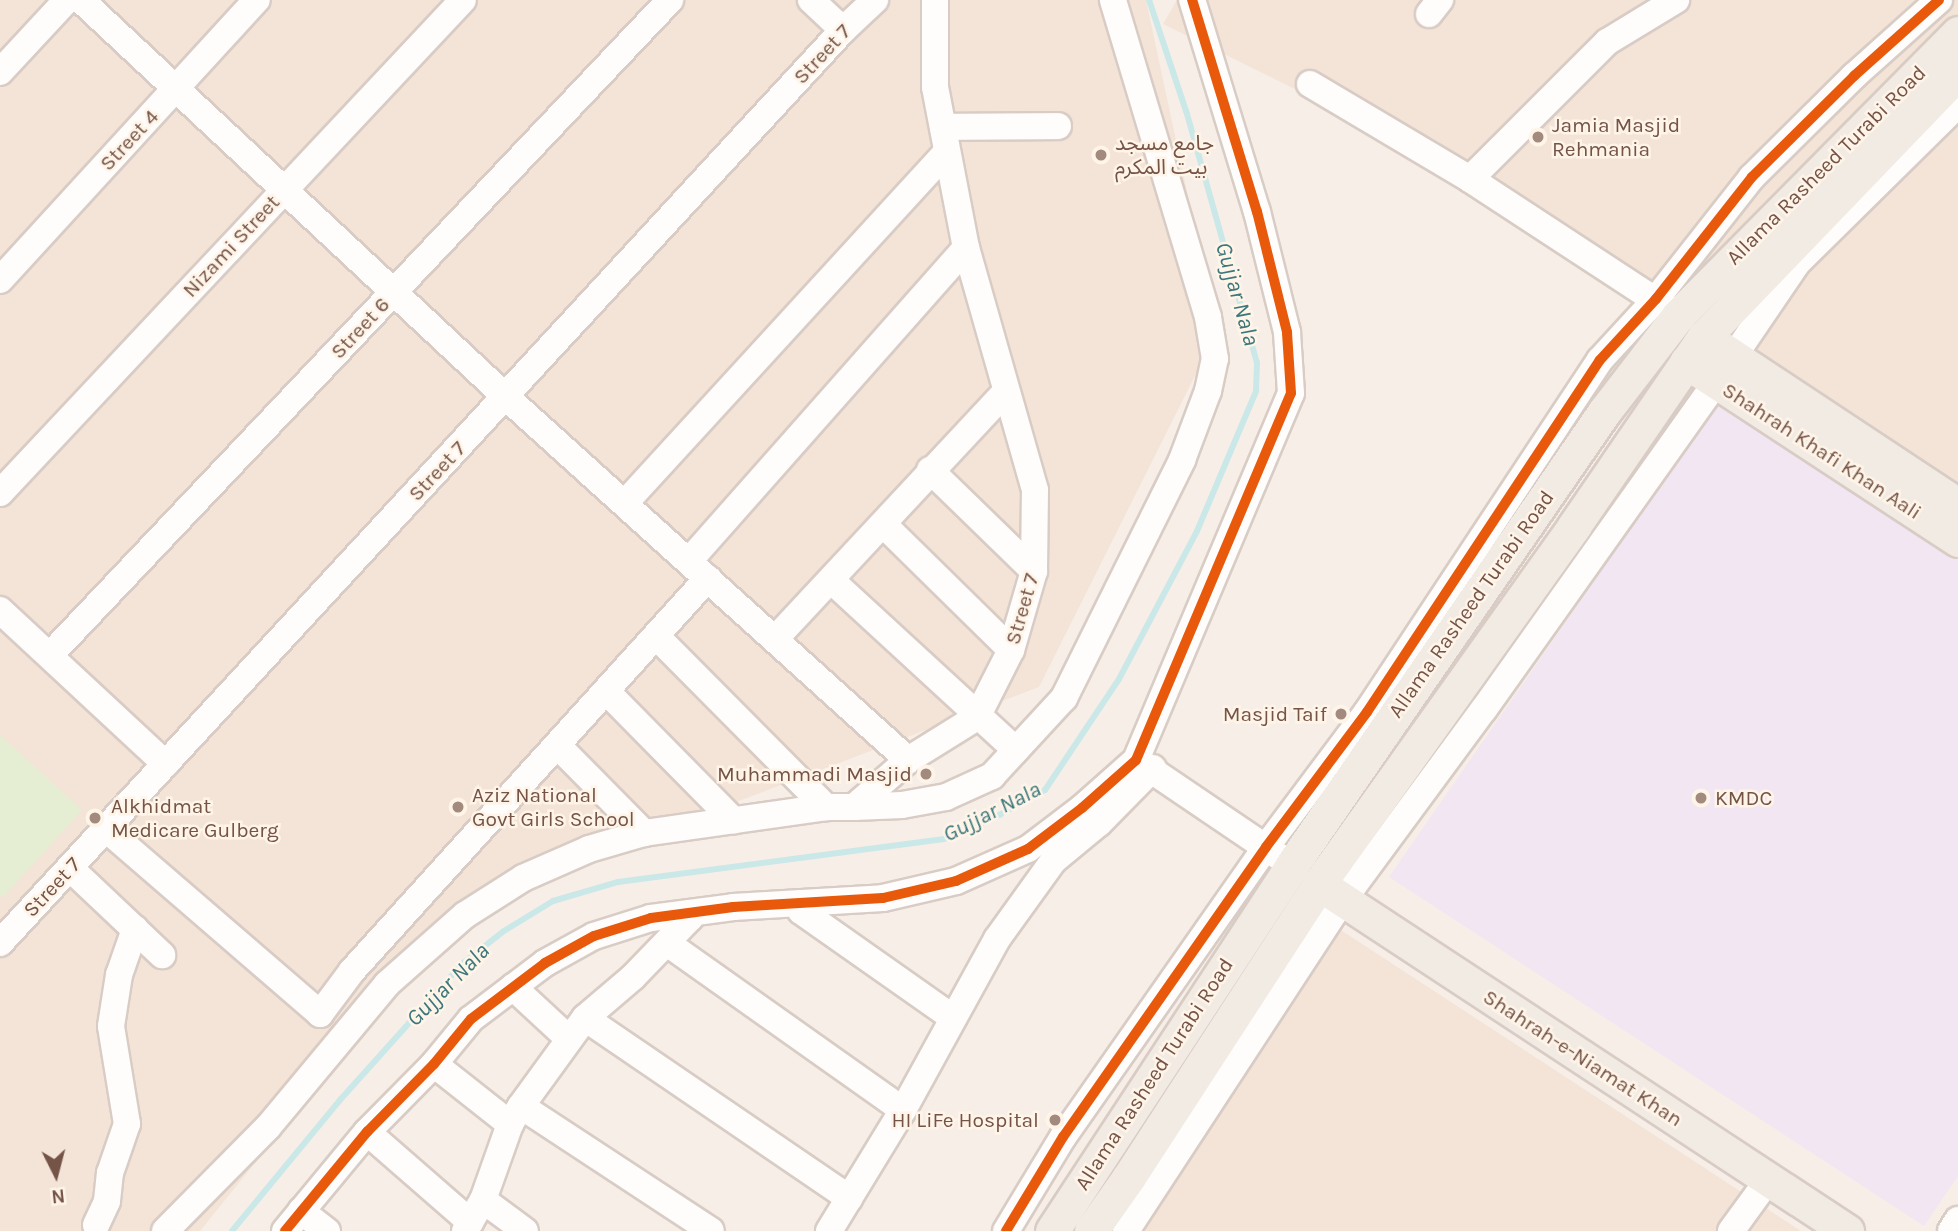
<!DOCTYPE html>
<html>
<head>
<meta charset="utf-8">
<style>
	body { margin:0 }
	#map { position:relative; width:1958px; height:1231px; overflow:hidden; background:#f7efe7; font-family:Karla,"Noto Sans Arabic",sans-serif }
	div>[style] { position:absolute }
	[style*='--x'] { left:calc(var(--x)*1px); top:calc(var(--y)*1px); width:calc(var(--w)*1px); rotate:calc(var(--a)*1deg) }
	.residential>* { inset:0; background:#f3e4d7 }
	.education>* { inset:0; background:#f1e6f1 }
	.green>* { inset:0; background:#e5edd2 }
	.stream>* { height:6px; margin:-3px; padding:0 3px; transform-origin:3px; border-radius:3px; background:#cae8e7 }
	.roads { filter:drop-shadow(2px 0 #d8ccc5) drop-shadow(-2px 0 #d8ccc5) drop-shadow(0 2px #d8ccc5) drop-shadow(0 -2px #d8ccc5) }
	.minor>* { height:26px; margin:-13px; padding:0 13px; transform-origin:13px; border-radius:13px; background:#fefdfb }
	.major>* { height:33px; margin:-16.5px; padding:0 16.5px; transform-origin:16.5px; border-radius:16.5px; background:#f2ebe4 }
	.cycleway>* { height:10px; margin:-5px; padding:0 5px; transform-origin:5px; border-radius:5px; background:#e8590c }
	.dots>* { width:19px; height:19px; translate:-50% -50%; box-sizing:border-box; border:4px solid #fff4e8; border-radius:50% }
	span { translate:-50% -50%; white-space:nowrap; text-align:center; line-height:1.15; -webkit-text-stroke:5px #fff4e8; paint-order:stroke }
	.street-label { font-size:21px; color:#755347 }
	.poi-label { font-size:21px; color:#755347 }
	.left { translate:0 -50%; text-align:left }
	.right { translate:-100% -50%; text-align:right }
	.water-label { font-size:23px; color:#3b777b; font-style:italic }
	.north { position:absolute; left:21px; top:1140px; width:70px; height:70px; -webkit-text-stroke:5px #fff4e8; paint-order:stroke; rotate:174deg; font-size:19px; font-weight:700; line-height:28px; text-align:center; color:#755347 }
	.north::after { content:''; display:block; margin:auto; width:24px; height:32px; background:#755347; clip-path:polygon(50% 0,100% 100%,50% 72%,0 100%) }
</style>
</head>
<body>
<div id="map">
	<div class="residential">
		<div style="clip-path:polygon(0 0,1146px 0,1217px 332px,1039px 687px,463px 906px,200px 1231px,0 1231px)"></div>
		<div style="clip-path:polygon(1177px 0,1958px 0,1958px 498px,1697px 326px,1404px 143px,1163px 24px)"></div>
		<div style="clip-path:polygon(1321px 917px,1801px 1231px,1140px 1231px)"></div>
	</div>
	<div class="education">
		<div style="clip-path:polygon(1716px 405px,1958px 560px,1958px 1176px,1924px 1226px,1389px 877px)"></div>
	</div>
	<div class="green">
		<div style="clip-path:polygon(0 735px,82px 810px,3px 897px,0 895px)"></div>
	</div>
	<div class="stream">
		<div style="--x:232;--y:1231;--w:170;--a:-50.5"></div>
		<div style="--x:340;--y:1100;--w:183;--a:-48.1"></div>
		<div style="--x:462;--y:964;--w:53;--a:-38.2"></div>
		<div style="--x:504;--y:931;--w:57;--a:-31.5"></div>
		<div style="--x:553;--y:901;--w:68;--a:-16.3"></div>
		<div style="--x:618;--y:882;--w:329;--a:-7.5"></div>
		<div style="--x:944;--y:839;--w:52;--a:-22.6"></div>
		<div style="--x:992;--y:819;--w:60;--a:-28.7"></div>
		<div style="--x:1045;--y:790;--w:133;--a:-56.3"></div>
		<div style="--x:1119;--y:679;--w:167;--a:-62.2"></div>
		<div style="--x:1197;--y:531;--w:152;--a:-67.1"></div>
		<div style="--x:1256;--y:391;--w:28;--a:-88"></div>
		<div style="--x:1257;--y:363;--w:262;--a:-105.7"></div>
		<div style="--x:1186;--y:111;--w:117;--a:-108.4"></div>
	</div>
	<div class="roads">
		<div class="minor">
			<div style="--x:81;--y:0;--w:582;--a:43.05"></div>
			<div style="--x:506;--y:397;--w:542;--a:42.08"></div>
			<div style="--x:811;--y:0;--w:44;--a:43.2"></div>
			<div style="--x:1429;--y:14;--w:18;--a:-52"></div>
			<div style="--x:0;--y:72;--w:98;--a:-47.1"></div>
			<div style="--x:1310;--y:84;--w:186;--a:30.7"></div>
			<div style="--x:1470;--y:179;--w:239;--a:33.2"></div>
			<div style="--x:943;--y:127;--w:115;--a:-0.5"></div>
			<div style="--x:1470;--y:179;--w:194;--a:-45"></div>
			<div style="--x:1607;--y:42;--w:81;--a:-31.3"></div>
			<div style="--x:0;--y:280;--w:380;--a:-47.5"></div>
			<div style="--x:1734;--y:356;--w:114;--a:-55.8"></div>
			<div style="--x:1798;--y:262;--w:225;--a:-44.6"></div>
			<div style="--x:930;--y:470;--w:145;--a:44.2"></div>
			<div style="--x:0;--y:493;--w:676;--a:-46.8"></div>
			<div style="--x:625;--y:503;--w:476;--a:-47.5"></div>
			<div style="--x:884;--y:525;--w:178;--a:44.5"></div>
			<div style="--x:689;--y:561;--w:418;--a:-48.5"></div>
			<div style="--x:831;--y:580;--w:251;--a:42.6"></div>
			<div style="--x:0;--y:610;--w:226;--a:42.9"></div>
			<div style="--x:657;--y:637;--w:240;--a:45.2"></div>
			<div style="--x:775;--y:639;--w:338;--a:-47"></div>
			<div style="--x:50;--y:655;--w:902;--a:-46.57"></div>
			<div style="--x:606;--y:691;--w:182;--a:45.4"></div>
			<div style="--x:557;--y:745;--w:124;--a:45.3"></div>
			<div style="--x:1138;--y:761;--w:171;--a:34.1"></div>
			<div style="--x:854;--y:807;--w:48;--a:-2.4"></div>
			<div style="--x:902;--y:805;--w:45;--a:-10.3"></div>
			<div style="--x:946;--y:797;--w:51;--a:-24.5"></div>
			<div style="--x:992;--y:776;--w:106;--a:-47.3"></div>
			<div style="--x:1064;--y:698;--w:266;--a:-63.6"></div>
			<div style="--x:1182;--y:460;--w:74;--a:-69.4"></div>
			<div style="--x:1208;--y:391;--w:33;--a:-78"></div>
			<div style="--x:1215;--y:359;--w:43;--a:-99.5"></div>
			<div style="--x:1208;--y:317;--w:331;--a:-106.7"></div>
			<div style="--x:106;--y:829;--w:283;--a:40.8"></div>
			<div style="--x:320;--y:1014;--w:54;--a:-53.3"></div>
			<div style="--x:352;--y:971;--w:530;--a:-47.83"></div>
			<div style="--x:70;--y:868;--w:127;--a:43.4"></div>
			<div style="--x:801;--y:903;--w:8;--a:90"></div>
			<div style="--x:801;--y:911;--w:184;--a:35.1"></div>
			<div style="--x:0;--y:943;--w:1243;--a:-47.28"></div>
			<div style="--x:843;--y:30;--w:44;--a:-43.2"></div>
			<div style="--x:667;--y:943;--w:289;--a:35.3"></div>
			<div style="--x:513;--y:987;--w:76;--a:42.9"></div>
			<div style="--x:585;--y:1018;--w:320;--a:34.3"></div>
			<div style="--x:434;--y:1064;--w:97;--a:38.3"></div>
			<div style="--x:521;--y:1106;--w:227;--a:33.3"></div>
			<div style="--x:367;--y:1132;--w:137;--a:41.1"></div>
			<div style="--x:483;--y:1200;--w:52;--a:36.4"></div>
			<div style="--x:301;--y:1211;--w:33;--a:38"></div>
			<div style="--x:96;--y:1225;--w:26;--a:-65"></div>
			<div style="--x:107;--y:1201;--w:28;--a:-84"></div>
			<div style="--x:110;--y:1173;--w:52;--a:-70.9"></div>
			<div style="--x:127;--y:1124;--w:99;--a:-99.3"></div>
			<div style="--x:111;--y:1026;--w:52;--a:-81.1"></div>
			<div style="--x:119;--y:975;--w:49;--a:-70.8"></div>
			<div style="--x:165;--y:1231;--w:146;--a:-45.3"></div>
			<div style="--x:268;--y:1127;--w:186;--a:-50.2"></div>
			<div style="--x:387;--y:984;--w:104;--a:-41.5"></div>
			<div style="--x:465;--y:915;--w:69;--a:-32.5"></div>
			<div style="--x:523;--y:878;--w:72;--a:-23.7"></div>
			<div style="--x:589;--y:849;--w:57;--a:-16.2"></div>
			<div style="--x:644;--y:833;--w:184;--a:-8.1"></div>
			<div style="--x:826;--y:807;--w:28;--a:0"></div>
			<div style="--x:854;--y:807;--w:72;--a:-41"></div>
			<div style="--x:908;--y:760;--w:81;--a:-31.9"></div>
			<div style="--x:977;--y:717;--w:75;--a:-63.1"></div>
			<div style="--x:1011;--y:650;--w:82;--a:-73.8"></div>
			<div style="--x:1034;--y:571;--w:81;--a:-89.3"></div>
			<div style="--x:1035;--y:490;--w:252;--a:-105.9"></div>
			<div style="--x:966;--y:248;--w:164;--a:-100.9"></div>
			<div style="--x:935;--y:87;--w:87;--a:-90"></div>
			<div style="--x:285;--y:1231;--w:129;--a:-50.4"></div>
			<div style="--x:367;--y:1132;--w:95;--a:-45.4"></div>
			<div style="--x:434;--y:1064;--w:58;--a:-50.6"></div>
			<div style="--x:471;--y:1019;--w:93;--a:-37.1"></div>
			<div style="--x:545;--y:963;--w:56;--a:-28.9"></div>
			<div style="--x:594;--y:936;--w:60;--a:-17.5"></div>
			<div style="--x:651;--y:918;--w:83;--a:-7.6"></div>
			<div style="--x:733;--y:907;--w:150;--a:-3.4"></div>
			<div style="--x:883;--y:898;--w:75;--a:-13.1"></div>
			<div style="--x:956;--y:881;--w:79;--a:-24"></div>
			<div style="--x:1028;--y:849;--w:68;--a:-37.2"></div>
			<div style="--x:1082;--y:808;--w:72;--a:-41.6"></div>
			<div style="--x:1136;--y:760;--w:398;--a:-67.1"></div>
			<div style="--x:1291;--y:393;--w:61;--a:-93.8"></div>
			<div style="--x:1287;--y:332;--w:124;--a:-104"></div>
			<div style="--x:1257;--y:212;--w:222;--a:-107"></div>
			<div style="--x:465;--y:1231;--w:36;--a:-60"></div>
			<div style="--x:483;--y:1200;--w:81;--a:-70.4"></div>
			<div style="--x:510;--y:1124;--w:21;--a:-59"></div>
			<div style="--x:521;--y:1106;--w:109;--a:-54"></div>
			<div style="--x:585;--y:1018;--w:63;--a:-40.5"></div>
			<div style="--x:633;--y:977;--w:82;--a:-46"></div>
			<div style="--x:690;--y:918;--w:5;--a:-90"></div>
			<div style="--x:829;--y:1231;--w:142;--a:-58.6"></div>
			<div style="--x:903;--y:1110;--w:195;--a:-61.2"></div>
			<div style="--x:997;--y:939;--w:96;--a:-54.3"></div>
			<div style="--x:1053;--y:861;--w:60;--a:-39.6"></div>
			<div style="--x:1099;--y:823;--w:77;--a:-45.5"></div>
			<div style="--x:1006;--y:1231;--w:110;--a:-58.8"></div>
			<div style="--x:1063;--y:1137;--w:354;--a:-55"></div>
			<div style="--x:1266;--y:847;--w:169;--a:-53.2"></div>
			<div style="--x:1367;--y:712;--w:422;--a:-56.5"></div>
			<div style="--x:1600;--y:360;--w:83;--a:-47.4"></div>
			<div style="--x:1656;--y:299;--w:155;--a:-51.8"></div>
			<div style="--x:1752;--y:177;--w:144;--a:-44.7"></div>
			<div style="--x:1854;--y:76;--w:114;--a:-41.8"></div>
			<div style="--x:1126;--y:1231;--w:396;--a:-56.8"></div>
			<div style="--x:1343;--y:900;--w:237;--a:-53.6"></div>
			<div style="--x:1484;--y:709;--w:401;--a:-54.6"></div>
			<div style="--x:1731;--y:1231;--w:63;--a:-54"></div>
			<div style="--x:1951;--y:1231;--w:13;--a:-58"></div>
		</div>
		<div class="major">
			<div style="--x:1704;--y:337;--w:305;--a:33.5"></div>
			<div style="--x:1686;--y:362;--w:325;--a:33.2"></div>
			<div style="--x:1319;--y:884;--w:632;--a:33.31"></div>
			<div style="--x:1052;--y:1231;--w:438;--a:-56.7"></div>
			<div style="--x:1292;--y:865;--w:550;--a:-55.44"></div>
			<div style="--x:1604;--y:412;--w:121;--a:-52.4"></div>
			<div style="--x:1678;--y:316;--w:398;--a:-45.3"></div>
			<div style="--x:1091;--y:1231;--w:66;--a:-54.9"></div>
			<div style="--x:1129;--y:1177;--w:349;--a:-57"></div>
			<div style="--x:1319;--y:884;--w:440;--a:-54.5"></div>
			<div style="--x:1574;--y:526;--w:229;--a:-55.5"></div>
			<div style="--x:1704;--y:337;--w:366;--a:-46.1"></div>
		</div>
	</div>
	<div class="cycleway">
		<div style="--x:285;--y:1231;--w:129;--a:-50.4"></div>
		<div style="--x:367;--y:1132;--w:95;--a:-45.4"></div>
		<div style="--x:434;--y:1064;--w:58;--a:-50.6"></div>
		<div style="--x:471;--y:1019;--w:93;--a:-37.1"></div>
		<div style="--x:545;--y:963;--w:56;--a:-28.9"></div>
		<div style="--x:594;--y:936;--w:60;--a:-17.5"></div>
		<div style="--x:651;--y:918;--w:83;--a:-7.6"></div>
		<div style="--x:733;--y:907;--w:150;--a:-3.4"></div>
		<div style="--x:883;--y:898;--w:75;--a:-13.1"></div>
		<div style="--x:956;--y:881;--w:79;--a:-24"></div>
		<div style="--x:1028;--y:849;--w:68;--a:-37.2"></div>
		<div style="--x:1082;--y:808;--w:72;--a:-41.6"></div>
		<div style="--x:1136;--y:760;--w:398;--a:-67.1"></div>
		<div style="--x:1291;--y:393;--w:61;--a:-93.8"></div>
		<div style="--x:1287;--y:332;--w:124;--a:-104"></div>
		<div style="--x:1257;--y:212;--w:222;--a:-107"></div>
		<div style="--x:1006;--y:1231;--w:110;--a:-58.8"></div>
		<div style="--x:1063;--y:1137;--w:354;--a:-55"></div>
		<div style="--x:1266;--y:847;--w:169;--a:-53.2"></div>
		<div style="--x:1367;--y:712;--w:422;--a:-56.5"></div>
		<div style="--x:1600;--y:360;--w:83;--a:-47.4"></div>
		<div style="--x:1656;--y:299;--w:155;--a:-51.8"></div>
		<div style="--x:1752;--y:177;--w:144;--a:-44.7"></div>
		<div style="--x:1854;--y:76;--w:114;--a:-41.8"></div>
	</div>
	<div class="dots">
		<div style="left:1538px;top:137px;background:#a28a7f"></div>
		<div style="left:1101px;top:155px;background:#a28a7f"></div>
		<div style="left:1341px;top:714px;background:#a28a7f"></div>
		<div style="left:926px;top:774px;background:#a28a7f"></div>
		<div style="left:1701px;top:798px;background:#a28a7f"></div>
		<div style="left:458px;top:807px;background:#a28a7f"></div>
		<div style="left:95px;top:818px;background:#a28a7f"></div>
		<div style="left:1055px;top:1120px;background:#a28a7f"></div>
	</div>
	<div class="street-label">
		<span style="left:822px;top:54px;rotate:-47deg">Street 7</span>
		<span style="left:129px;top:140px;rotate:-47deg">Street 4</span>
		<span style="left:1826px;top:165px;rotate:-45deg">Allama Rasheed Turabi Road</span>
		<span style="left:231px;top:246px;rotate:-47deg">Nizami Street</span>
		<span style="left:360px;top:328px;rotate:-47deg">Street 6</span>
		<span style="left:1822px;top:451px;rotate:33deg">Shahrah Khafi Khan Aali</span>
		<span style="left:437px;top:471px;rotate:-47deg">Street 7</span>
		<span style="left:1471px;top:604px;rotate:-55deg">Allama Rasheed Turabi Road</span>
		<span style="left:1022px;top:609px;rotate:-74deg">Street 7</span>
		<span style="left:52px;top:887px;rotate:-47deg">Street 7</span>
		<span style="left:1583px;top:1058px;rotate:33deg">Shahrah-e-Niamat Khan</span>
		<span style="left:1154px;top:1074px;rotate:-57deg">Allama Rasheed Turabi Road</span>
	</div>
	<div class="poi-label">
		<span class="left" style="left:1552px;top:137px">Jamia Masjid<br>Rehmania</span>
		<span class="left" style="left:1115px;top:155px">جامع مسجد<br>بیت المکرم</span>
		<span class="right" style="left:1327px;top:714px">Masjid Taif</span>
		<span class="right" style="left:912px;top:774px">Muhammadi Masjid</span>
		<span class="left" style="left:472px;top:807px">Aziz National<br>Govt Girls School</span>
		<span class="left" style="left:1715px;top:798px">KMDC</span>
		<span class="left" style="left:111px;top:818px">Alkhidmat<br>Medicare Gulberg</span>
		<span class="right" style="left:1039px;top:1120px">HI LiFe Hospital</span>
	</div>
	<div class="water-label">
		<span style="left:1237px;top:294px;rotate:74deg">Gujjar Nala</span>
		<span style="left:992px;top:812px;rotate:-27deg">Gujjar Nala</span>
		<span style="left:448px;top:985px;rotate:-45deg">Gujjar Nala</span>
	</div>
	<div class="north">N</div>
</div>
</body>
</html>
